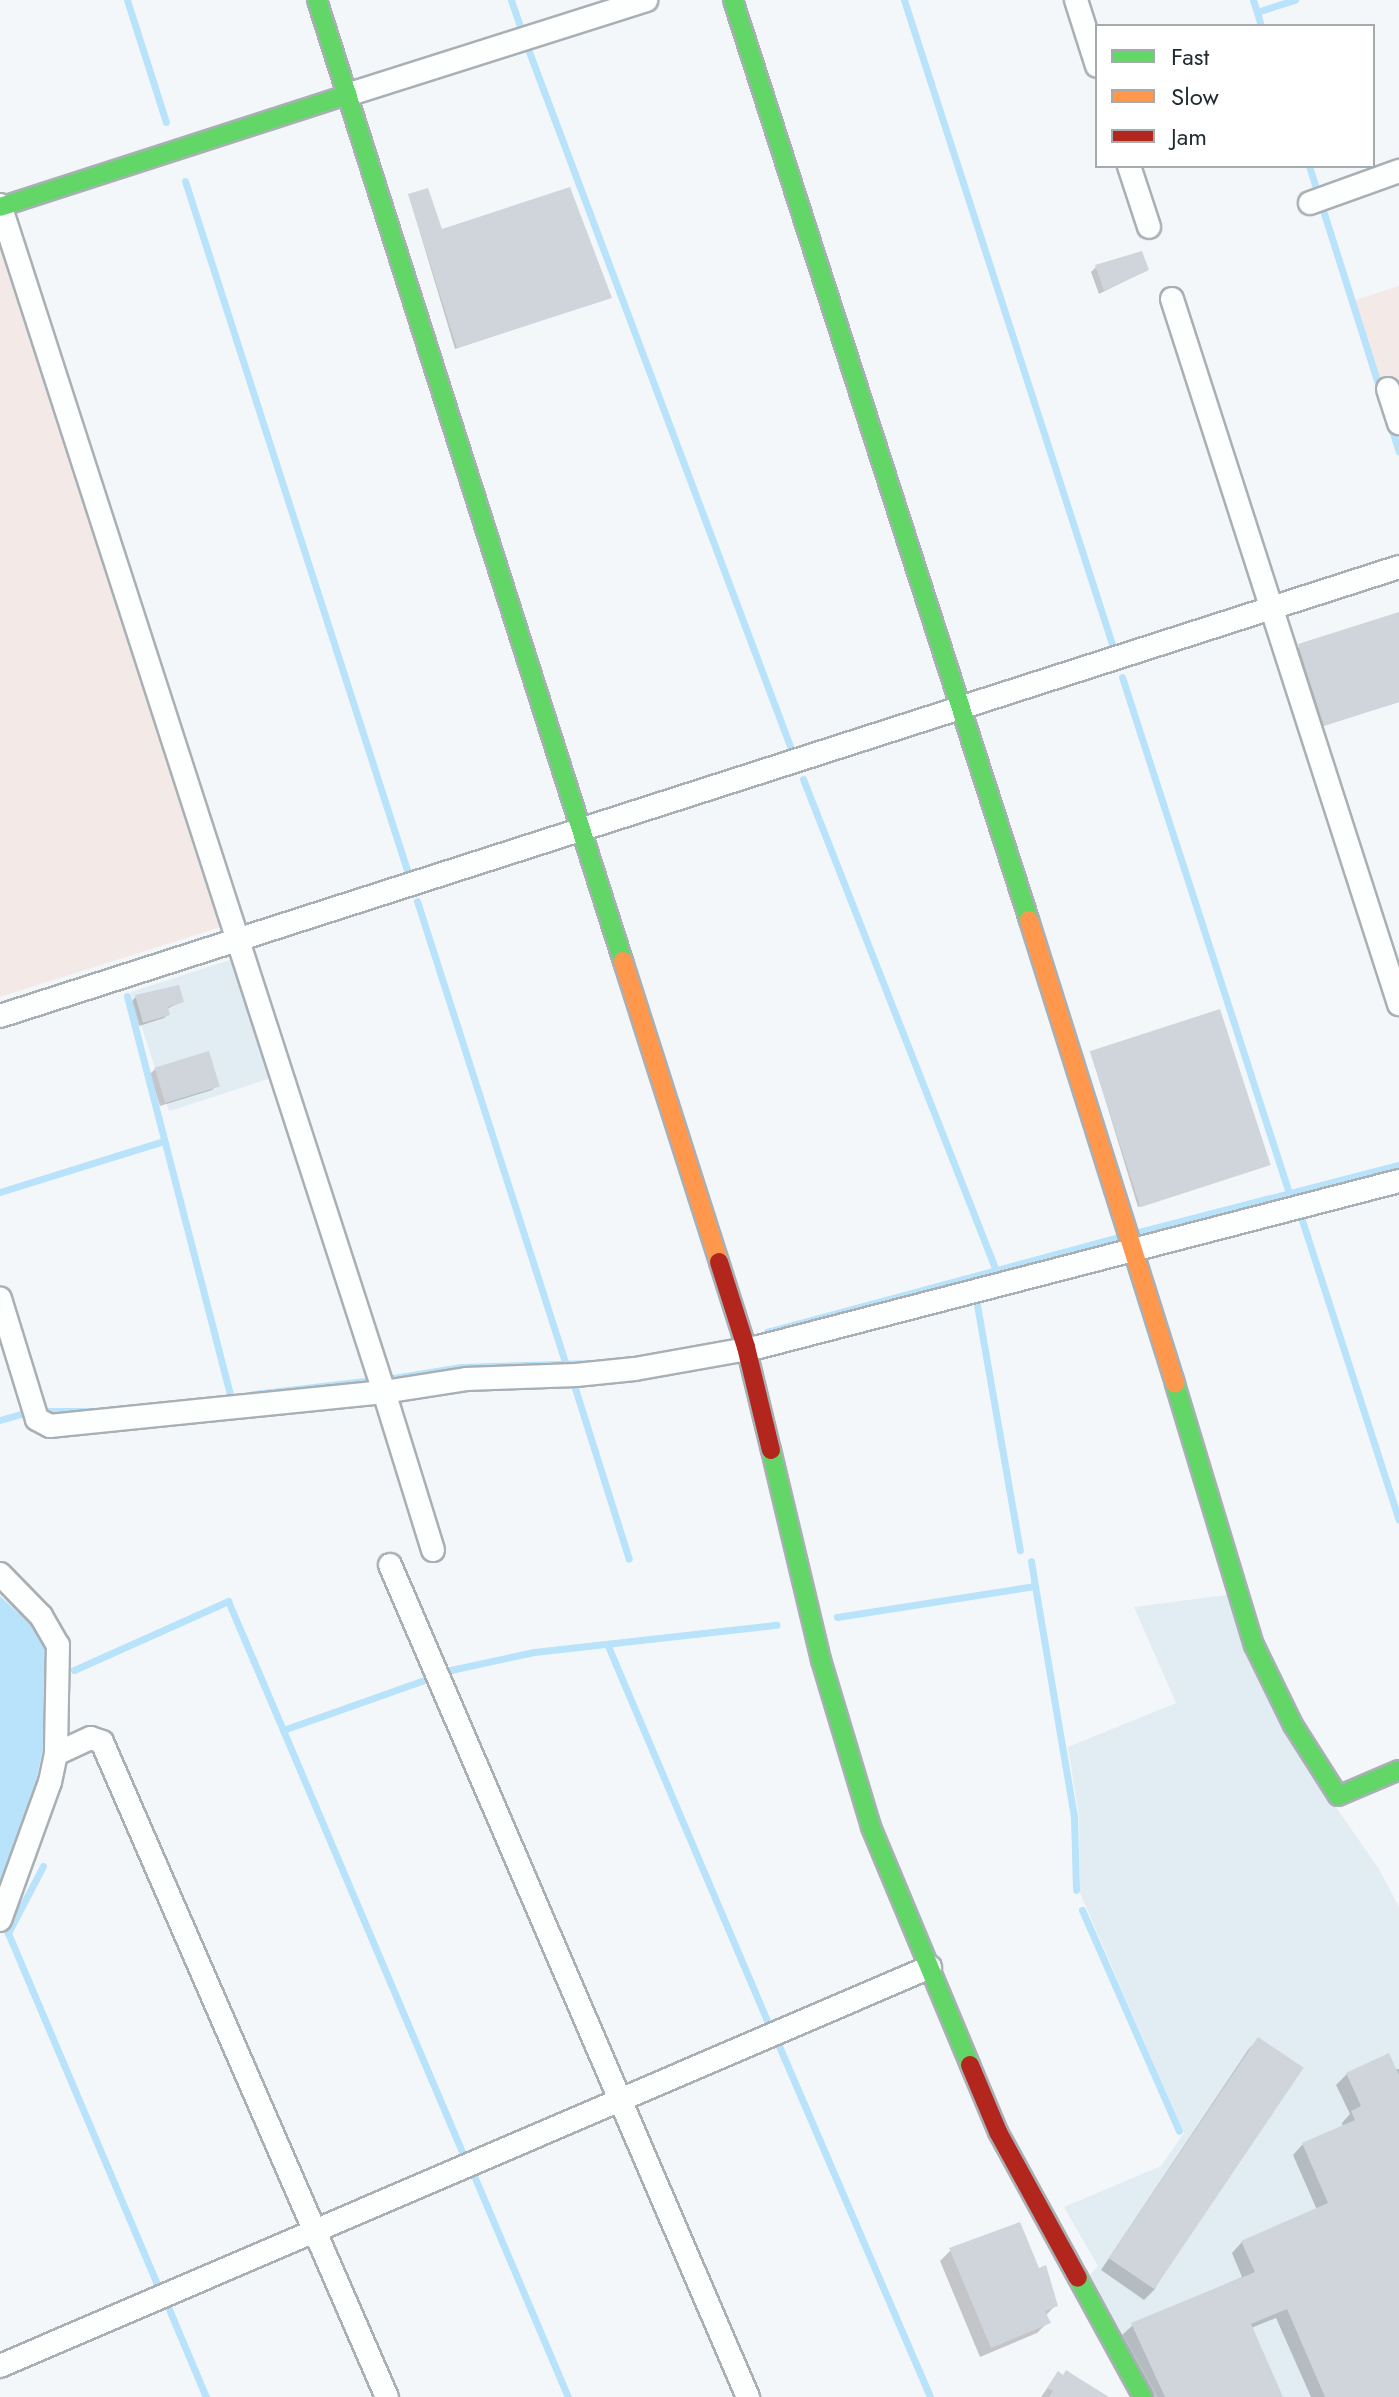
<!DOCTYPE html>
<html>
<head>
<meta charset="utf-8">
<style>
	body { margin:0 }
	#map { position:relative; width:1399px; height:2397px; overflow:hidden; background:#f4f7fa; font-family:Jost,sans-serif }
	div>[style] { position:absolute }
	[style*='--x'] { left:calc(var(--x)*1px); top:calc(var(--y)*1px); width:calc(var(--w)*1px); rotate:calc(var(--a)*1deg) }
	.built>* { inset:0; background:#e2ecf3; transform-origin:0 0 }
	.green>* { inset:0; background:#f3eae7 }
	.water>* { inset:0; background:#b8e3fb }
	.shadow>* { inset:0; background:#0003 }
	.stream>* { height:7px; margin:-3.5px; padding:0 3.5px; transform-origin:3.5px; border-radius:3.5px; background:#b8e3fb }
	.building>* { inset:0; background:#cfd5da; transform-origin:0 0 }
	.roads { filter:drop-shadow(2px 0 #a9b0b5) drop-shadow(-2px 0 #a9b0b5) drop-shadow(0 2px #a9b0b5) drop-shadow(0 -2px #a9b0b5) }
	.street>* { height:22px; margin:-11px; padding:0 11px; transform-origin:11px; border-radius:11px; background:#fdfefe }
	.fast>* { height:18px; margin:-9px; padding:0 9px; transform-origin:9px; border-radius:9px; background:#63d668 }
	.slow>* { height:18px; margin:-9px; padding:0 9px; transform-origin:9px; border-radius:9px; background:#ff974d }
	.jam>* { height:18px; margin:-9px; padding:0 9px; transform-origin:9px; border-radius:9px; background:#b3261e }
	span { translate:-50% -50%; white-space:nowrap; text-align:center; line-height:1.15; -webkit-text-stroke:6px #fff; paint-order:stroke }
	.legend { position:absolute; left:1095px; top:24px; width:280px; height:144px; box-sizing:border-box; background:#fff; border:2px solid #a5aaad; margin:0; padding:10px 14px; list-style:none; font-size:24px; color:#1f2b31 }
	.legend li { display:flex; align-items:center; gap:16px; height:40px }
	.legend b { width:40px; border:2px solid #a5aaad }
</style>
</head>
<body>
<div id="map">
	<div class="built">
		<div style="left:236px;top:958px;width:125px;height:111px;rotate:72deg"></div>
		<div style="clip-path:polygon(1234px 1594px,1324px 1790px,1379px 1869px,1399px 1907px,1399px 2397px,1158px 2397px,1090px 2275px,1098px 2266px,1064px 2207px,1161px 2166px,1184px 2133px,1080px 1893px,1079px 1817px,1068px 1747px,1176px 1703px,1134px 1607px)"></div>
	</div>
	<div class="green">
		<div style="clip-path:polygon(0 222px,221px 927px,0 997px)"></div>
		<div style="clip-path:polygon(1399px 286px,1399px 385px,1383px 390px,1355px 300px)"></div>
	</div>
	<div class="water">
		<div style="clip-path:polygon(0 1596px,36px 1629px,47px 1652px,49px 1721px,34px 1791px,0 1887px)"></div>
	</div>
	<div class="shadow">
		<div style="clip-path:polygon(409px 196px,441px 231px,609px 298px,455px 349px)"></div>
		<div style="clip-path:polygon(1096px 267px,1147px 270px,1099px 294px,1091px 272px)"></div>
		<div style="clip-path:polygon(1399px 614px,1399px 702px,1322px 726px,1297px 648px)"></div>
		<div style="clip-path:polygon(136px 997px,182px 1002px,166px 1009px,168px 1014px,164px 1018px,139px 1026px,132px 1001px)"></div>
		<div style="clip-path:polygon(1091px 1053px,1266px 1166px,1138px 1207px)"></div>
		<div style="clip-path:polygon(155px 1069px,217px 1085px,212px 1090px,160px 1106px,150px 1074px)"></div>
		<div style="clip-path:polygon(1258px 2039px,1155px 2289px,1144px 2300px,1101px 2270px,1248px 2050px)"></div>
		<div style="clip-path:polygon(1399px 2069px,1399px 2397px,1311px 2397px,1276px 2318px,1251px 2328px,1281px 2397px,1150px 2397px,1122px 2335px,1133px 2325px,1242px 2277px,1232px 2253px,1242px 2242px,1317px 2210px,1293px 2155px,1303px 2144px,1343px 2127px,1342px 2123px,1350px 2114px,1336px 2085px,1347px 2074px)"></div>
		<div style="clip-path:polygon(951px 2250px,1038px 2271px,1045px 2268px,1056px 2305px,1045px 2316px,1048px 2322px,1037px 2333px,980px 2357px,940px 2261px)"></div>
		<div style="clip-path:polygon(1058px 2373px,1089px 2397px,1041px 2397px)"></div>
	</div>
	<div class="stream">
		<div style="--x:127;--y:0;--w:128;--a:72.3"></div>
		<div style="--x:511;--y:0;--w:31;--a:71"></div>
		<div style="--x:904;--y:0;--w:677;--a:72.1"></div>
		<div style="--x:1253;--y:0;--w:13;--a:72"></div>
		<div style="--x:1257;--y:12;--w:40;--a:-18"></div>
		<div style="--x:1257;--y:12;--w:15;--a:74"></div>
		<div style="--x:528;--y:49;--w:745;--a:69.4"></div>
		<div style="--x:1309;--y:166;--w:238;--a:72.4"></div>
		<div style="--x:185;--y:181;--w:724;--a:72.14"></div>
		<div style="--x:1390;--y:424;--w:29;--a:72"></div>
		<div style="--x:1122;--y:677;--w:542;--a:72.07"></div>
		<div style="--x:803;--y:779;--w:525;--a:68.56"></div>
		<div style="--x:417;--y:901;--w:490;--a:72.2"></div>
		<div style="--x:127;--y:996;--w:414;--a:75.5"></div>
		<div style="--x:0;--y:1192;--w:172;--a:-17.3"></div>
		<div style="--x:1301;--y:1217;--w:318;--a:72.1"></div>
		<div style="--x:1139;--y:1232;--w:268;--a:-14.5"></div>
		<div style="--x:976;--y:1299;--w:255;--a:80.1"></div>
		<div style="--x:767;--y:1332;--w:364;--a:-15.1"></div>
		<div style="--x:387;--y:1379;--w:75;--a:-9.2"></div>
		<div style="--x:461;--y:1367;--w:131;--a:-1.7"></div>
		<div style="--x:574;--y:1385;--w:182;--a:72.5"></div>
		<div style="--x:253;--y:1394;--w:121;--a:-6.7"></div>
		<div style="--x:49;--y:1411;--w:49;--a:0"></div>
		<div style="--x:0;--y:1420;--w:29;--a:-16"></div>
		<div style="--x:1035;--y:1586;--w:234;--a:80.4"></div>
		<div style="--x:1074;--y:1817;--w:73;--a:88.4"></div>
		<div style="--x:837;--y:1617;--w:200;--a:-8.9"></div>
		<div style="--x:1035;--y:1586;--w:25;--a:-99"></div>
		<div style="--x:608;--y:1646;--w:413;--a:67"></div>
		<div style="--x:74;--y:1670;--w:169;--a:-24.1"></div>
		<div style="--x:228;--y:1601;--w:140;--a:66.9"></div>
		<div style="--x:283;--y:1730;--w:156;--a:-19.5"></div>
		<div style="--x:446;--y:1671;--w:90;--a:-12.2"></div>
		<div style="--x:534;--y:1652;--w:244;--a:-6.4"></div>
		<div style="--x:283;--y:1730;--w:465;--a:67"></div>
		<div style="--x:43;--y:1866;--w:76;--a:117.6"></div>
		<div style="--x:8;--y:1933;--w:389;--a:67"></div>
		<div style="--x:1082;--y:1910;--w:241;--a:66.3"></div>
		<div style="--x:776;--y:2039;--w:390;--a:66.7"></div>
		<div style="--x:472;--y:2171;--w:246;--a:67"></div>
		<div style="--x:166;--y:2302;--w:103;--a:67.2"></div>
	</div>
	<div class="building">
		<div style="clip-path:polygon(570px 187px,612px 298px,457px 348px,408px 194px,428px 188px,442px 229px)"></div>
		<div style="clip-path:polygon(1142px 251px,1149px 270px,1104px 291px,1095px 265px)"></div>
		<div style="clip-path:polygon(1399px 612px,1399px 702px,1324px 726px,1298px 644px)"></div>
		<div style="clip-path:polygon(179px 985px,184px 1002px,168px 1007px,170px 1015px,143px 1023px,135px 995px)"></div>
		<div style="left:1220px;top:1009px;width:164px;height:137px;rotate:72deg"></div>
		<div style="left:209px;top:1051px;width:37px;height:57px;rotate:73deg"></div>
		<div style="left:1258px;top:2037px;width:55px;height:267px;rotate:34deg"></div>
		<div style="clip-path:polygon(1389px 2053px,1399px 2075px,1399px 2397px,1325px 2397px,1287px 2309px,1251px 2324px,1283px 2397px,1165px 2397px,1131px 2323px,1255px 2272px,1241px 2241px,1328px 2203px,1302px 2143px,1355px 2120px,1351px 2111px,1361px 2106px,1346px 2073px)"></div>
		<div style="clip-path:polygon(1020px 2222px,1039px 2268px,1046px 2265px,1058px 2306px,1045px 2311px,1051px 2323px,991px 2348px,949px 2248px)"></div>
		<div style="clip-path:polygon(1066px 2370px,1072px 2374px,1109px 2397px,1049px 2397px,1053px 2391px,1047px 2388px,1058px 2371px,1063px 2375px)"></div>
	</div>
	<div class="roads">
		<div class="street">
			<div style="--x:1076;--y:0;--w:69;--a:72.3"></div>
			<div style="--x:347;--y:95;--w:314;--a:-17.6"></div>
			<div style="--x:1129;--y:166;--w:64;--a:71.8"></div>
			<div style="--x:1310;--y:203;--w:95;--a:-19.8"></div>
			<div style="--x:0;--y:205;--w:1248;--a:72.07"></div>
			<div style="--x:384;--y:1392;--w:336;--a:174.2"></div>
			<div style="--x:50;--y:1426;--w:15;--a:-152"></div>
			<div style="--x:37;--y:1419;--w:126;--a:-107.1"></div>
			<div style="--x:1172;--y:299;--w:741;--a:72.15"></div>
			<div style="--x:1388;--y:389;--w:36;--a:72"></div>
			<div style="--x:0;--y:1016;--w:1469;--a:-17.79"></div>
			<div style="--x:433;--y:1550;--w:165;--a:-107.2"></div>
			<div style="--x:384;--y:1392;--w:83;--a:-9"></div>
			<div style="--x:466;--y:1379;--w:110;--a:-2.1"></div>
			<div style="--x:576;--y:1375;--w:59;--a:-5.8"></div>
			<div style="--x:635;--y:1369;--w:126;--a:-10.1"></div>
			<div style="--x:759;--y:1347;--w:661;--a:-14.54"></div>
			<div style="--x:390;--y:1565;--w:906;--a:66.72"></div>
			<div style="--x:0;--y:1574;--w:59;--a:45.7"></div>
			<div style="--x:41;--y:1616;--w:34;--a:60"></div>
			<div style="--x:58;--y:1645;--w:109;--a:91.1"></div>
			<div style="--x:0;--y:1920;--w:147;--a:-70.1"></div>
			<div style="--x:50;--y:1782;--w:29;--a:-78"></div>
			<div style="--x:56;--y:1754;--w:38;--a:-25"></div>
			<div style="--x:91;--y:1738;--w:12;--a:20"></div>
			<div style="--x:102;--y:1742;--w:714;--a:66.49"></div>
			<div style="--x:0;--y:2366;--w:1012;--a:-23.22"></div>
		</div>
		<div class="fast">
			<div style="--x:317;--y:0;--w:1009;--a:72.34"></div>
			<div style="--x:733;--y:0;--w:966;--a:72.16"></div>
			<div style="--x:0;--y:207;--w:365;--a:-17.9"></div>
			<div style="--x:1175;--y:1384;--w:273;--a:73.2"></div>
			<div style="--x:1254;--y:1645;--w:89;--a:64"></div>
			<div style="--x:1293;--y:1725;--w:84;--a:57.6"></div>
			<div style="--x:1338;--y:1796;--w:66;--a:-23.1"></div>
			<div style="--x:771;--y:1450;--w:216;--a:76.6"></div>
			<div style="--x:821;--y:1660;--w:174;--a:73.3"></div>
			<div style="--x:871;--y:1827;--w:258;--a:67.4"></div>
			<div style="--x:1078;--y:2278;--w:136;--a:61.4"></div>
		</div>
		<div class="slow">
			<div style="--x:1029;--y:920;--w:486;--a:72.5"></div>
			<div style="--x:623;--y:961;--w:316;--a:72.3"></div>
		</div>
		<div class="jam">
			<div style="--x:719;--y:1262;--w:89;--a:72.4"></div>
			<div style="--x:746;--y:1347;--w:106;--a:76.4"></div>
			<div style="--x:970;--y:2065;--w:73;--a:67.3"></div>
			<div style="--x:998;--y:2132;--w:166;--a:61.3"></div>
		</div>
	</div>
	<ul class="legend">
	<li><b style="height:10px;background:#63d668"></b>Fast</li>
	<li><b style="height:10px;background:#ff974d"></b>Slow</li>
	<li><b style="height:10px;background:#b3261e"></b>Jam</li>
	</ul>
</div>
</body>
</html>
